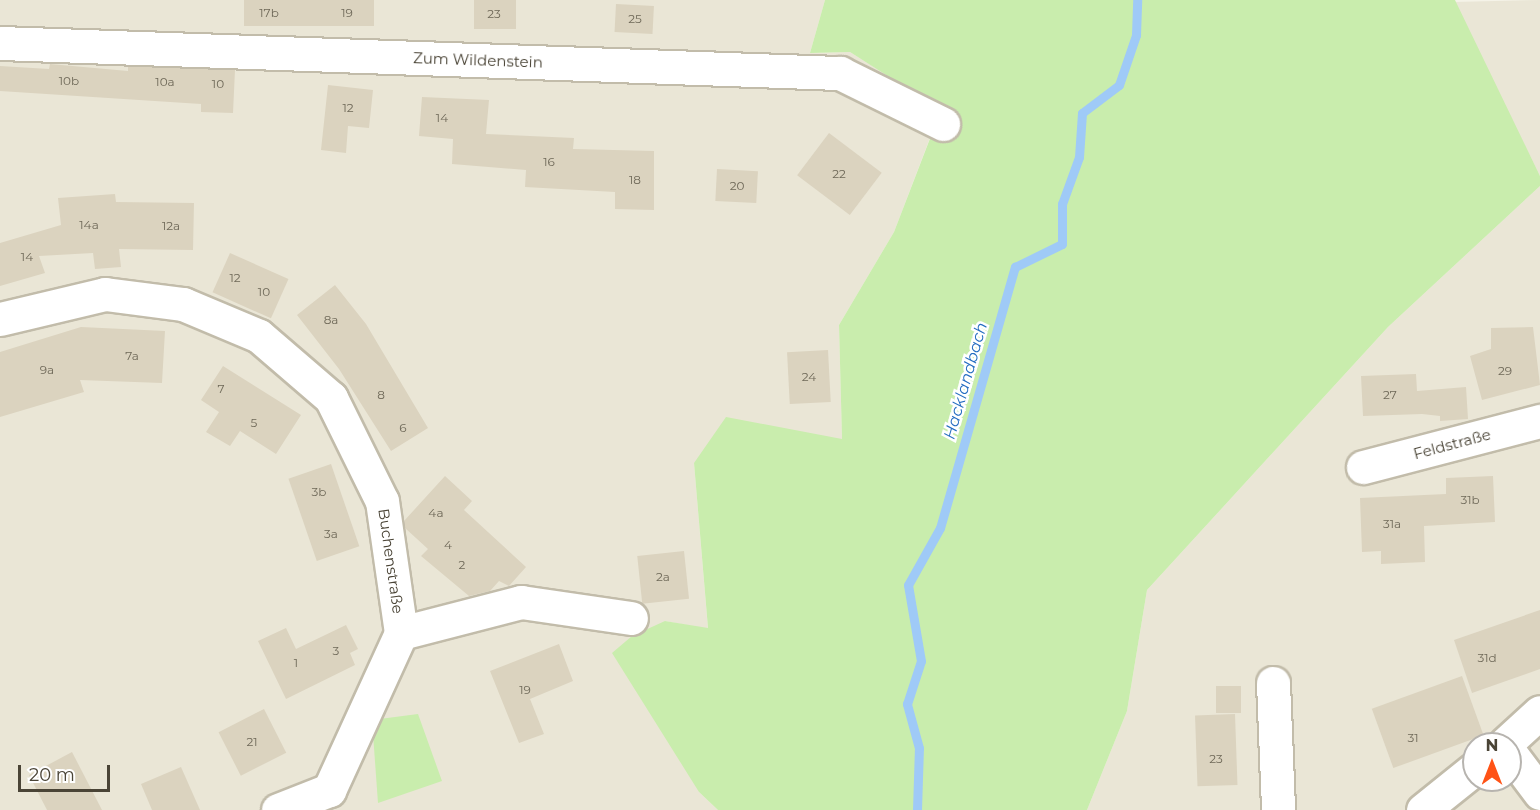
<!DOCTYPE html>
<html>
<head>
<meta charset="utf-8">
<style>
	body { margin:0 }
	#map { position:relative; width:1540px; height:810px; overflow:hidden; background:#f5f3e8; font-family:Montserrat,sans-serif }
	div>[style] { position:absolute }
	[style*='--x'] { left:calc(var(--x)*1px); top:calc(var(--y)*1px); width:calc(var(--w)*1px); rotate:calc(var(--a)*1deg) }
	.residential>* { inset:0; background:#eae6d6 }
	.green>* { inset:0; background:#c9edad }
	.stream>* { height:9px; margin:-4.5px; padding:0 4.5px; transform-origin:4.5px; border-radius:4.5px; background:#9fcaf7 }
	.building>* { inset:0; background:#dbd3bf; transform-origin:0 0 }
	.roads { filter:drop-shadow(2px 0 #c2bcaa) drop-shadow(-2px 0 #c2bcaa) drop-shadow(0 2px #c2bcaa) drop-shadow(0 -2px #c2bcaa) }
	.minor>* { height:33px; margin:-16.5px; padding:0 16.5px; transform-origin:16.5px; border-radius:16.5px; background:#fff }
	span { translate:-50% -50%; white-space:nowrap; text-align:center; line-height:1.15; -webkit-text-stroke:5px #fff; paint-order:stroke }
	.number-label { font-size:12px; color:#6e6858 }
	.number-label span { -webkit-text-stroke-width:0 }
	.street-label { font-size:15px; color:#4a4436 }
	.water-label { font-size:16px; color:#246dc1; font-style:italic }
	.north { position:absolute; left:1462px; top:732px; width:60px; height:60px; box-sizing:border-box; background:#fff; border:2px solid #b7b4af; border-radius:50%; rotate:0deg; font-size:16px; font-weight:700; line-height:24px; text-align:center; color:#4a4436 }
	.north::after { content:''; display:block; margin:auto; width:21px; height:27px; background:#ff5316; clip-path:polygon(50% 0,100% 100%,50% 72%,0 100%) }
	.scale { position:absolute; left:18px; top:765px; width:92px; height:27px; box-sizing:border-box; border:3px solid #4a4436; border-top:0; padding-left:8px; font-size:18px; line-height:21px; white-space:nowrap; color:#4a4436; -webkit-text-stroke:4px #fff; paint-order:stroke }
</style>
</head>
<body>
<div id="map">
	<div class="residential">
		<div style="clip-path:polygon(0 0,825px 0,810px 53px,850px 52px,941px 109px,894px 232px,839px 325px,842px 439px,694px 463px,708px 629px,665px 621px,699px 792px,718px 810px,0 810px)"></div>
		<div style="clip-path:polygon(1540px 0,1540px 176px,1453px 2px)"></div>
		<div style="clip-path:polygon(evenodd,1540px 186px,1540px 810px,1087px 810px,1127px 711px,1147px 590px,1388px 327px,1540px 186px,1474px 744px,1510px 744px,1510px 780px,1474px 780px,1474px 744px)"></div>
	</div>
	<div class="green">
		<div style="clip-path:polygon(825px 0,1455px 0,1540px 176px,1540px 186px,1388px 327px,1147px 590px,1127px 711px,1087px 810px,718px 810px,699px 792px,612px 653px,632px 636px,665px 621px,708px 628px,694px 463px,726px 417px,842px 439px,839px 325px,894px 232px,941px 110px,850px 52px,810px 53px)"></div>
		<div style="clip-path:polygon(418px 714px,442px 781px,378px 803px,372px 720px)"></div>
	</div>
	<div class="stream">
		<div style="--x:917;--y:810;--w:62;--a:-88.2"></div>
		<div style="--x:919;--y:748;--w:46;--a:-105.3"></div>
		<div style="--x:907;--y:704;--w:45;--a:-72"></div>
		<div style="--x:921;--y:661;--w:77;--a:-99.7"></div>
		<div style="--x:908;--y:585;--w:65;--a:-60.7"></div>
		<div style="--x:940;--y:528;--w:272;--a:-74"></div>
		<div style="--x:1015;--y:267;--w:52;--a:-26.1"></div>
		<div style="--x:1062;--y:244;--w:40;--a:-90"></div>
		<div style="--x:1062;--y:204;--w:50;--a:-70.1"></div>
		<div style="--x:1079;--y:157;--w:44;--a:-86.1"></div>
		<div style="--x:1082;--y:113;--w:46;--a:-37.1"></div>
		<div style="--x:1119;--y:85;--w:53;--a:-71.2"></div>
		<div style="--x:1136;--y:35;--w:35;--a:-88"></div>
	</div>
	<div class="building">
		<div style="left:244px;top:0;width:130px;height:26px"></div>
		<div style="left:474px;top:0;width:42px;height:29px"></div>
		<div style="left:616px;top:4px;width:38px;height:28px;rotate:3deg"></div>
		<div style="clip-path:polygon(50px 64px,128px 71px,128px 66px,235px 70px,233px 113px,201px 112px,201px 104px,0 91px,0 66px,49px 69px)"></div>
		<div style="clip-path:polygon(328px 85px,373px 90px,369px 128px,348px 126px,346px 153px,321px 150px)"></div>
		<div style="clip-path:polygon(422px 97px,489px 100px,486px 134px,574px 138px,573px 149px,654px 151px,654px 210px,615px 209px,615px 192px,525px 187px,526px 170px,452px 164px,453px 139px,419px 136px)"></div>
		<div style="left:829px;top:133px;width:66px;height:53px;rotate:37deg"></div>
		<div style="left:717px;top:169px;width:41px;height:32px;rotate:3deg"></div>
		<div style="clip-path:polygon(115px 194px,116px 202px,194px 203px,193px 250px,119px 249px,121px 267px,95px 269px,93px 253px,39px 256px,45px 273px,0 286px,0 243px,61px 225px,58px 198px)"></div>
		<div style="left:230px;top:253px;width:64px;height:43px;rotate:24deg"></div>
		<div style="clip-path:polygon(335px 285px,366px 324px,428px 428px,391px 451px,339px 369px,297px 315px)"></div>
		<div style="clip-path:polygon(81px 327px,165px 331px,162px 383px,80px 380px,84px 392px,0 417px,0 352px)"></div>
		<div style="clip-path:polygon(1533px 327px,1540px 385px,1482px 400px,1470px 356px,1491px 349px,1491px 328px)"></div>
		<div style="left:828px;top:350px;width:52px;height:41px;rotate:87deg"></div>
		<div style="clip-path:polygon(223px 366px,301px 415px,276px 454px,240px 431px,230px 446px,206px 432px,219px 412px,201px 400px)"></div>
		<div style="clip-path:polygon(1416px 374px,1417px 391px,1466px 387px,1468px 419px,1440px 421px,1440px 416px,1422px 414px,1363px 416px,1361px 376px)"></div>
		<div style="left:331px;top:464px;width:87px;height:45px;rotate:71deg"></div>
		<div style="clip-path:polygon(445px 476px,472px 501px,464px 510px,526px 567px,509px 586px,499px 581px,490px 591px,469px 596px,421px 556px,428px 549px,405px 528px,404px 521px)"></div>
		<div style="clip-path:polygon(1493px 476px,1495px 522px,1424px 526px,1425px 562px,1381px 564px,1381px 551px,1362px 552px,1360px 498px,1446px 494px,1446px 478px)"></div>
		<div style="left:684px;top:551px;width:48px;height:47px;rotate:84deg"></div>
		<div style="clip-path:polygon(1540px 610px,1540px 669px,1472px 693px,1454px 640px)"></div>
		<div style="clip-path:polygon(346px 625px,358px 649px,350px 653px,355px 665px,286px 699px,258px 641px,286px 628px,296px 649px)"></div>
		<div style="clip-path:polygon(559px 644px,573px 681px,530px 699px,544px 734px,519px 743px,490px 671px)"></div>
		<div style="left:1462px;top:676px;width:63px;height:96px;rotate:70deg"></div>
		<div style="left:1216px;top:686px;width:25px;height:27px"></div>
		<div style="left:264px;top:709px;width:49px;height:51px;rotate:63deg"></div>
		<div style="left:1235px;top:714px;width:71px;height:40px;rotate:88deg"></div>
		<div style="clip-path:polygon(72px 752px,102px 810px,47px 810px,29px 775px)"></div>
		<div style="clip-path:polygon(181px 767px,200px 810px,152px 810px,141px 784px)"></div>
	</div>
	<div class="roads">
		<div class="minor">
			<div style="--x:0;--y:43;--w:841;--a:2.05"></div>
			<div style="--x:840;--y:73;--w:115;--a:26.3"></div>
			<div style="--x:0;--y:319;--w:108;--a:-13.4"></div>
			<div style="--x:105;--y:294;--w:79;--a:7.3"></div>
			<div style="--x:183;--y:304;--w:82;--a:22.8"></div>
			<div style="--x:259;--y:336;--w:95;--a:40.7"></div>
			<div style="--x:331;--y:398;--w:115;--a:63.7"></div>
			<div style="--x:382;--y:501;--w:133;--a:81.8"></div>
			<div style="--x:401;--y:633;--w:173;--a:114.6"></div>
			<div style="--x:1363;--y:467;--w:183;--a:-14.6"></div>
			<div style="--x:401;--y:633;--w:124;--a:-14.5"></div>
			<div style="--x:521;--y:602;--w:111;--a:8.3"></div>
			<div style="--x:1273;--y:683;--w:127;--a:87.7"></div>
			<div style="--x:1505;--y:744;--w:47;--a:-42.4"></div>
			<div style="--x:1510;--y:753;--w:50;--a:53.1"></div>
			<div style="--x:278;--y:810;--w:55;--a:-21.4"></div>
			<div style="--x:1423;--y:810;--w:65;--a:-38.8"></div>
		</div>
	</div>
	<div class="number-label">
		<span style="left:269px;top:13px">17b</span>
		<span style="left:347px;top:13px">19</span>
		<span style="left:494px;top:14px">23</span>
		<span style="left:635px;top:19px">25</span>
		<span style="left:69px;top:81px">10b</span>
		<span style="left:165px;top:82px">10a</span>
		<span style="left:218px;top:84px">10</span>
		<span style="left:348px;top:108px">12</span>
		<span style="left:442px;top:118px">14</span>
		<span style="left:549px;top:162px">16</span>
		<span style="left:839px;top:174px">22</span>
		<span style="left:635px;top:180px">18</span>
		<span style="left:737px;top:186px">20</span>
		<span style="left:89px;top:225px">14a</span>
		<span style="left:171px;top:226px">12a</span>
		<span style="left:27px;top:257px">14</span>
		<span style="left:235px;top:278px">12</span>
		<span style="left:264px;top:292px">10</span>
		<span style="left:331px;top:320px">8a</span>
		<span style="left:132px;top:356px">7a</span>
		<span style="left:47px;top:370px">9a</span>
		<span style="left:1505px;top:371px">29</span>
		<span style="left:809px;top:377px">24</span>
		<span style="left:221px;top:389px">7</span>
		<span style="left:381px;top:395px">8</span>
		<span style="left:1390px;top:395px">27</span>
		<span style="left:254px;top:423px">5</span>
		<span style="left:403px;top:428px">6</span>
		<span style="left:319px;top:492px">3b</span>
		<span style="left:1470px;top:500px">31b</span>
		<span style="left:436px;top:513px">4a</span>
		<span style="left:1392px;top:524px">31a</span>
		<span style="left:331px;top:534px">3a</span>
		<span style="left:448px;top:545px">4</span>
		<span style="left:462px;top:565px">2</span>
		<span style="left:663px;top:577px">2a</span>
		<span style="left:336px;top:651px">3</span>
		<span style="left:1487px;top:658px">31d</span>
		<span style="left:296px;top:663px">1</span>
		<span style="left:525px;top:690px">19</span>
		<span style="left:1413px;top:738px">31</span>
		<span style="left:252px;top:742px">21</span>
		<span style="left:1216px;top:759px">23</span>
	</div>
	<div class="street-label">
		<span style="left:478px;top:60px;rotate:2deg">Zum Wildenstein</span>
		<span style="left:1452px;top:444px;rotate:-15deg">Feldstraße</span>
		<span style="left:391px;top:561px;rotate:82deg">Buchenstraße</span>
	</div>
	<div class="water-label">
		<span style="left:966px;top:381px;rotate:-74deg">Hacklandbach</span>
	</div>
	<div class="north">N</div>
	<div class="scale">20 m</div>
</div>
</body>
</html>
